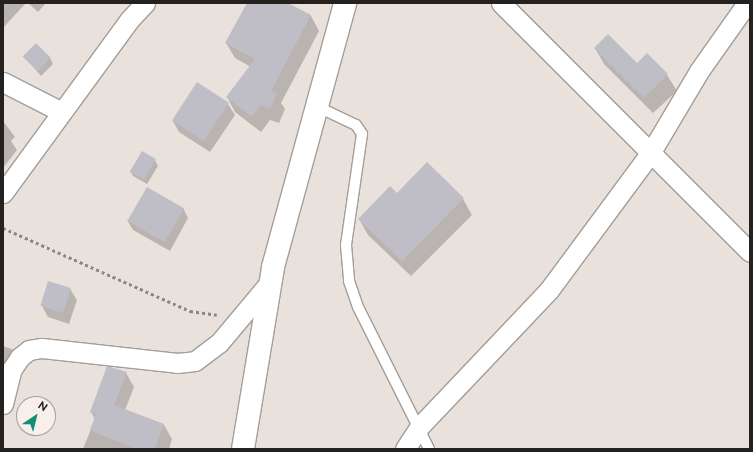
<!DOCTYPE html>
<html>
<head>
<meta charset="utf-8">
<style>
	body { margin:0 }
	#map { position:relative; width:753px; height:452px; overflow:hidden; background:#e9e2dc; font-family:Raleway,sans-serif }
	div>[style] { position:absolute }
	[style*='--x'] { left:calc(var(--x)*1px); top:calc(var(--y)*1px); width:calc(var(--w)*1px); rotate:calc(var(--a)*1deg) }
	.shadow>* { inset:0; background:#0003 }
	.building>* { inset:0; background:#bfbdc5; transform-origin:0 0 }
	.path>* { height:2.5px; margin-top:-1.25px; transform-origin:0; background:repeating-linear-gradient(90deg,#8c8783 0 3px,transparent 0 6px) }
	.roads { filter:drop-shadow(1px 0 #a49d98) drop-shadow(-1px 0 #a49d98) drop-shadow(0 1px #a49d98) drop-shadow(0 -1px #a49d98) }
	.service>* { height:10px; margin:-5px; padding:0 5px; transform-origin:5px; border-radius:5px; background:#fff }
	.minor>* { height:19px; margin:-9.5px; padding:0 9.5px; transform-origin:9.5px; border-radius:9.5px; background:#fff }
	.tertiary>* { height:22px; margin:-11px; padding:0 11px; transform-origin:11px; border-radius:11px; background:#fff }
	span { translate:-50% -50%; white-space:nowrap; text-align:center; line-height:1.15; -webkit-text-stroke:3px #f7efe9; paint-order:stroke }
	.frame { position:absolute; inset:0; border:4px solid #24211f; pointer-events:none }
	.north { position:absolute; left:16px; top:396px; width:40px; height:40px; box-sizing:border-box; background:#f7efe9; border:1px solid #a39d98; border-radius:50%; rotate:35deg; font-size:11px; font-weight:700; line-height:16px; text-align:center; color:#24211f }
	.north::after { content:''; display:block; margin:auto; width:14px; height:18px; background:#128f75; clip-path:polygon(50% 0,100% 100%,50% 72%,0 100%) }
</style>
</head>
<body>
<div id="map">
	<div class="shadow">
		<div style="clip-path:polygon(3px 3px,26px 3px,3px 28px)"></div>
		<div style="clip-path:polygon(28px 3px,46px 3px,38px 12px)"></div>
		<div style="clip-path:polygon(248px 3px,286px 3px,311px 16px,319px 31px,281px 103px,285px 109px,279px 123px,270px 120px,261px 132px,235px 112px,227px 97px,251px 67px,235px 58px,226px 43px)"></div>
		<div style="clip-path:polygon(595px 48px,637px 65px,647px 54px,667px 75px,677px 91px,653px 113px,604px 64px)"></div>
		<div style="clip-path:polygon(24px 56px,50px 58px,53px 64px,41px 76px)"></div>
		<div style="clip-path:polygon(228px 104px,235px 115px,210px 152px,179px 132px,173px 121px)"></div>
		<div style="clip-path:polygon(3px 121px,15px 137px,11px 141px,17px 150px,3px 168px)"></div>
		<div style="clip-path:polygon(143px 153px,155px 160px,158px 166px,147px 184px,133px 176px,130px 171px)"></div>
		<div style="clip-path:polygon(397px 194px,463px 199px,472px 215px,411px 276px,368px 235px,359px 219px)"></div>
		<div style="clip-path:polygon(183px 208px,188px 218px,170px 251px,133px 230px,127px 220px)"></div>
		<div style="clip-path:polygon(70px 289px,77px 300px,69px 324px,48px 317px,42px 306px)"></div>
		<div style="clip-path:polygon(3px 346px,12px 349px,19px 360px,3px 394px)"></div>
		<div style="clip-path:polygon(126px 373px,134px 387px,125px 410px,164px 425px,172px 439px,169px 449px,83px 449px,95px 419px,91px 412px)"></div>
	</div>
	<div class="building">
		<div style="clip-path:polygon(247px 3px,288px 3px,311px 15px,271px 91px,277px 94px,270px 109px,261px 105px,252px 117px,226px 97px,255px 59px,225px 43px)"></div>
		<div style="clip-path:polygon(608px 34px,637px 63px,647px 53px,668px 74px,644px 98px,594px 48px)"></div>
		<div style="left:36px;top:43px;width:21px;height:19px;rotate:45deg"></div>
		<div style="left:197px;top:82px;width:38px;height:46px;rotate:33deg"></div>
		<div style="left:142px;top:151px;width:16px;height:24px;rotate:30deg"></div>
		<div style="clip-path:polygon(427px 162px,464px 198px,402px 261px,358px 219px,390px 186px,397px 193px)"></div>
		<div style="left:147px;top:187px;width:43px;height:39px;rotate:30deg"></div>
		<div style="left:48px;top:281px;width:24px;height:26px;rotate:17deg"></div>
		<div style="clip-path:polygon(107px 366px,127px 372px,114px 405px,164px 424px,155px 449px,135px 449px,90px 430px,96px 414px,90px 412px)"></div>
	</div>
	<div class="path">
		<div style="--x:3;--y:228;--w:205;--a:23.9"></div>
		<div style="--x:190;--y:311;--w:27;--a:8"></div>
	</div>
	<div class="roads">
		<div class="service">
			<div style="--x:318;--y:107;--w:42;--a:25.3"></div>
			<div style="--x:356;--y:125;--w:11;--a:56"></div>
			<div style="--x:362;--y:134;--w:112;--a:98.2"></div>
			<div style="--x:346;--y:245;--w:36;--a:85"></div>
			<div style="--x:349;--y:281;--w:28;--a:71"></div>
			<div style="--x:358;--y:307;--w:159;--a:63.4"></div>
		</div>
		<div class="minor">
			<div style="--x:501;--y:3;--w:352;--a:45"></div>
			<div style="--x:3;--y:82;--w:66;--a:27"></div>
			<div style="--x:3;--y:193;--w:215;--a:-53.9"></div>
			<div style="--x:130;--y:19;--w:22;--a:-47"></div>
			<div style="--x:3;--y:404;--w:36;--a:-76"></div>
			<div style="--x:12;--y:369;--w:14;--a:-56"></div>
			<div style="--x:20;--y:357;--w:11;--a:-38"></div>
			<div style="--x:29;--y:350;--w:13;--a:-9"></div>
			<div style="--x:42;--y:348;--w:136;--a:6.3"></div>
			<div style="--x:177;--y:363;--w:18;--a:-6"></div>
			<div style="--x:195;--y:361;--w:30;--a:-37"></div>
			<div style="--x:219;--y:343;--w:81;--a:-50"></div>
			<div style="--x:405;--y:449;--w:27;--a:-57"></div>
			<div style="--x:420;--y:426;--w:187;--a:-46.5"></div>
			<div style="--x:549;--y:290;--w:172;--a:-53.5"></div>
			<div style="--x:651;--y:152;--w:94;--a:-59.3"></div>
			<div style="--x:699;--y:71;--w:83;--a:-54.8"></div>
		</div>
		<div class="tertiary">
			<div style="--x:243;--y:449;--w:184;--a:-80.6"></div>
			<div style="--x:273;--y:267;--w:274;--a:-74.7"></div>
		</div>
	</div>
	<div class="frame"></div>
	<div class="north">N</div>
</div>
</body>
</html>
